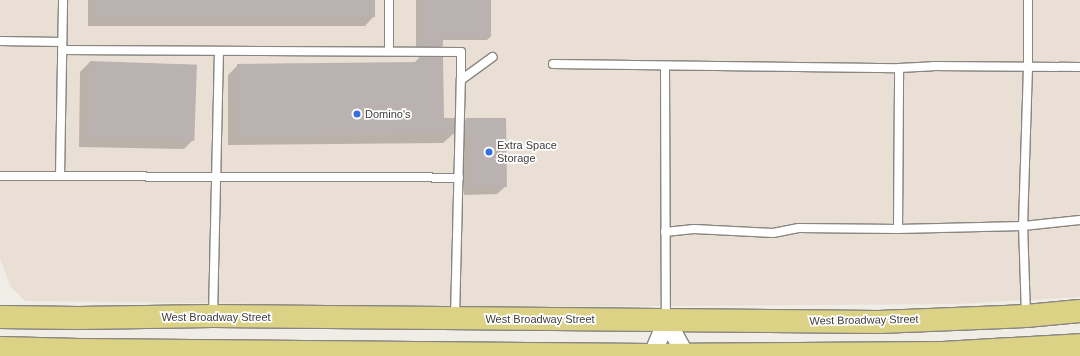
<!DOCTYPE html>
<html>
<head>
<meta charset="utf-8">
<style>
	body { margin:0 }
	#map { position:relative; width:1080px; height:356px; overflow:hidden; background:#f0ece6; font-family:Arial,sans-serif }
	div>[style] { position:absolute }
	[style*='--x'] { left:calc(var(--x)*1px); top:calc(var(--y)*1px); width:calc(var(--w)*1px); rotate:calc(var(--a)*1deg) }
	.built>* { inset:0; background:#e9dfd4 }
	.shadow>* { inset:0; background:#0003 }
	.building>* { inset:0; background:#b9b2b0; transform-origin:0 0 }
	.roads { filter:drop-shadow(1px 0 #898580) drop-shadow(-1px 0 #898580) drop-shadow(0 1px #898580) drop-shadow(0 -1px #898580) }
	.service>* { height:8px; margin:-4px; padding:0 4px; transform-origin:4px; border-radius:4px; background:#fff }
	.minor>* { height:17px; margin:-8.5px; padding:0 8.5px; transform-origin:8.5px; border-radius:8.5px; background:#fff }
	.primary>* { height:22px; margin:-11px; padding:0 11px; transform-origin:11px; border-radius:11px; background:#dcd286 }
	.dots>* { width:11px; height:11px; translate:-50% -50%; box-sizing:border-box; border:2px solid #fff; border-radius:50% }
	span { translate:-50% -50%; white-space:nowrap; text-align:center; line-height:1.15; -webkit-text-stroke:3.5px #fff; paint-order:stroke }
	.poi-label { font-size:11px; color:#3f3d3b }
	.left { translate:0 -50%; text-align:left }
	.street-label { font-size:11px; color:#3f3d3b }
</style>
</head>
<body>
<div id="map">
	<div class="built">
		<div style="clip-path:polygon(0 0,1080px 0,1080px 297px,958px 304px,516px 307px,25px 301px,11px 287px,0 259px)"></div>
	</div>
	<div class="shadow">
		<div style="clip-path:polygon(88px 0,374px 0,374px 16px,365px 26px,88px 26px)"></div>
		<div style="clip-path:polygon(416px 0,490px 0,490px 37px,487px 40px,442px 40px,442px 46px,439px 49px,416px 49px)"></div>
		<div style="clip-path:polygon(419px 58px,442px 58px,443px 119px,453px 134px,443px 143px,228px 145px,228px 75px,238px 65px,414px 63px)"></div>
		<div style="clip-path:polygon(90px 62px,196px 65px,194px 139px,184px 149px,79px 147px,80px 72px)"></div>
		<div style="clip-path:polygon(466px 119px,506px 186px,497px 194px,464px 195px,463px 142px,458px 127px)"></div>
	</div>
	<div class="building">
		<div style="left:97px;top:0;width:278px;height:17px"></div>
		<div style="clip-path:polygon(419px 0,491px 0,491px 37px,443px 37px,443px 46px,419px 46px)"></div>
		<div style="clip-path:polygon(419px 57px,443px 57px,444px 118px,455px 118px,454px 134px,238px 136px,237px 64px,419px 62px)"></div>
		<div style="left:90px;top:61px;width:107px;height:76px;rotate:2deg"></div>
		<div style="clip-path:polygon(466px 118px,506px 118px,507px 187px,471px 187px,471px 134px,465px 134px)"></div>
	</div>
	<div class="roads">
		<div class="service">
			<div style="--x:389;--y:0;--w:50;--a:90"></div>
			<div style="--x:0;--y:41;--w:62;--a:0.9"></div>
			<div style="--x:62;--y:50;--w:399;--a:0.3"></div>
			<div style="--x:461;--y:52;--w:28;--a:90"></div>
			<div style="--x:461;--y:80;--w:39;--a:-36"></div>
			<div style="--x:553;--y:64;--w:346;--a:0.7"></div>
			<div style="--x:899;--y:68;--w:34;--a:-3"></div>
			<div style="--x:933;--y:66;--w:147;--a:0.4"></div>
			<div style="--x:665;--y:66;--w:253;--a:89.8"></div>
			<div style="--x:0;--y:176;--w:459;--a:0.2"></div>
			<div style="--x:60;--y:176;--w:176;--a:-89"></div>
			<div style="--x:898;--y:229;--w:161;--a:-89.6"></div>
			<div style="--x:665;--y:232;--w:29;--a:-6"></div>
			<div style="--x:694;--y:229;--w:79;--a:2.9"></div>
			<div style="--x:773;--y:233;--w:26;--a:-11"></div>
			<div style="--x:799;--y:228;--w:99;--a:0.6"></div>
			<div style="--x:898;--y:229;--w:125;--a:-1.4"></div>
			<div style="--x:1023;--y:226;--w:57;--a:-6"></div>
			<div style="--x:213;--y:315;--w:263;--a:-88.7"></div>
			<div style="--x:1026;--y:315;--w:89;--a:-91.9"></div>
			<div style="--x:1023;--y:226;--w:160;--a:-88.2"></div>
			<div style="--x:1028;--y:66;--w:66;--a:-90"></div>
			<div style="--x:455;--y:318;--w:238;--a:-88.6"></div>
		</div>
		<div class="minor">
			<div style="--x:666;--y:320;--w:41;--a:60.9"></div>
			<div style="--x:651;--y:356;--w:39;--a:-67"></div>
		</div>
		<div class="primary">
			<div style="--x:0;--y:317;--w:78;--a:0.7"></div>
			<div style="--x:78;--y:318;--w:135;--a:-0.8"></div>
			<div style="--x:213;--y:316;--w:666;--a:0.52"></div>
			<div style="--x:879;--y:322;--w:147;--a:-2.3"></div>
			<div style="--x:1026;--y:316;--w:54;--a:-5.3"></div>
			<div style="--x:0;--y:348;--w:79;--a:1.5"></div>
			<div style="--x:79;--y:350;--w:572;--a:0.5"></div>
			<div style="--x:651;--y:355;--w:292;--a:-0.4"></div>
			<div style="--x:943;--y:353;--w:137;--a:-3.3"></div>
		</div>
	</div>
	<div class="dots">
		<div style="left:357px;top:114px;background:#3670de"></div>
		<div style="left:489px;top:152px;background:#3670de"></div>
	</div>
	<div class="poi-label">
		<span class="left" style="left:365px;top:114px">Domino's</span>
		<span class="left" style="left:497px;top:152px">Extra Space<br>Storage</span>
	</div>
	<div class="street-label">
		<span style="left:216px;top:317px">West Broadway Street</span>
		<span style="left:540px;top:319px">West Broadway Street</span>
		<span style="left:864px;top:320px;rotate:-1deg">West Broadway Street</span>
	</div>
</div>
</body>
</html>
